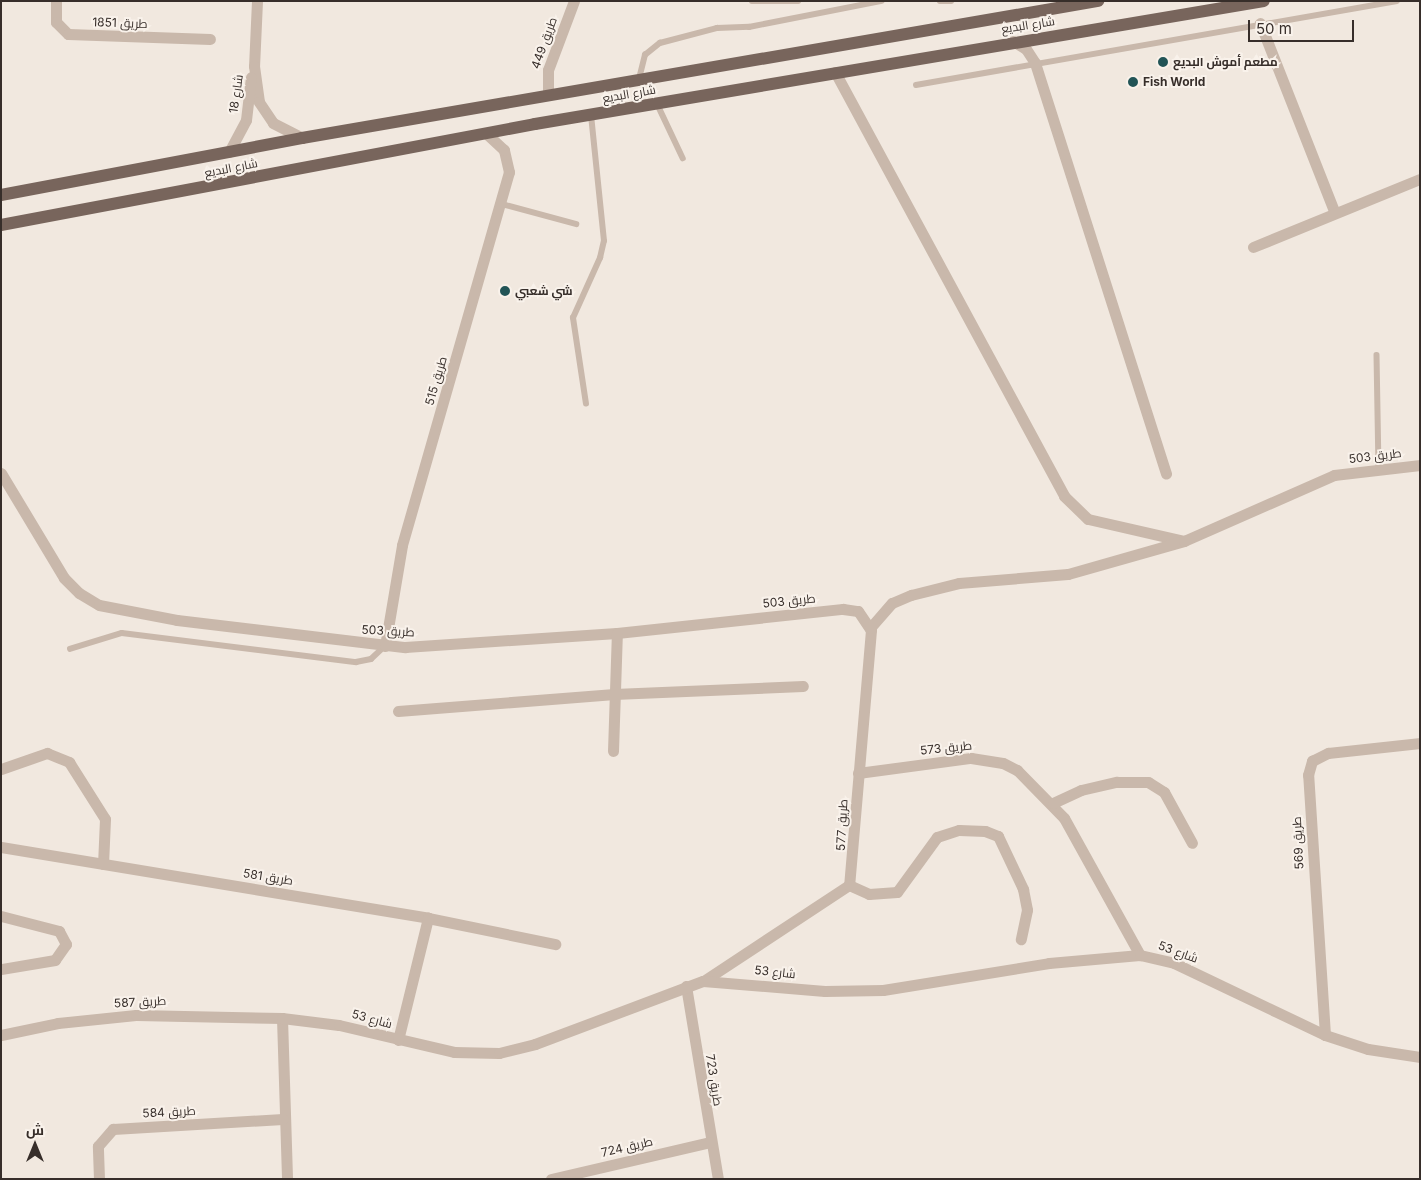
<!DOCTYPE html>
<html>
<head>
<meta charset="utf-8">
<style>
	body { margin:0 }
	#map { position:relative; width:1421px; height:1180px; overflow:hidden; background:#f1e8df; font-family:Inter,Cairo,sans-serif }
	div>[style] { position:absolute }
	[style*='--x'] { left:calc(var(--x)*1px); top:calc(var(--y)*1px); width:calc(var(--w)*1px); rotate:calc(var(--a)*1deg) }
	.service>* { height:5.5px; margin:-2.75px; padding:0 2.75px; transform-origin:2.75px; border-radius:2.75px; background:#c9b8ab }
	.minor>* { height:11px; margin:-5.5px; padding:0 5.5px; transform-origin:5.5px; border-radius:5.5px; background:#c9b8ab }
	.primary>* { height:12px; margin:-6px; padding:0 6px; transform-origin:6px; border-radius:6px; background:#78655c }
	.dots>* { width:14px; height:14px; translate:-50% -50%; box-sizing:border-box; border:2px solid #f9f2eb; border-radius:50% }
	span { translate:-50% -50%; white-space:nowrap; text-align:center; line-height:1.15; -webkit-text-stroke:4px #f9f2eb; paint-order:stroke }
	.street-label { font-size:12px; color:#372e2a }
	.poi-label { font-size:12px; color:#372e2a; font-weight:700 }
	.left { translate:0 -50%; text-align:left }
	.frame { position:absolute; inset:0; border:2px solid #372e2a; pointer-events:none }
	.north { position:absolute; left:10px; top:1120px; width:50px; height:50px; -webkit-text-stroke:4px #f9f2eb; paint-order:stroke; rotate:0deg; font-size:14px; font-weight:700; line-height:20px; text-align:center; color:#372e2a }
	.north::after { content:''; display:block; margin:auto; width:18px; height:22px; background:#372e2a; clip-path:polygon(50% 0,100% 100%,50% 72%,0 100%) }
	.scale { position:absolute; left:1248px; top:20px; width:106px; height:22px; box-sizing:border-box; border:2px solid #372e2a; border-top:0; padding-left:6px; font-size:15px; line-height:18px; white-space:nowrap; color:#372e2a; -webkit-text-stroke:4px #f9f2eb; paint-order:stroke }
</style>
</head>
<body>
<div id="map">
	<div class="service">
		<div style="--x:752;--y:1;--w:46;--a:0"></div>
		<div style="--x:940;--y:1;--w:11;--a:0"></div>
		<div style="--x:639;--y:79;--w:25;--a:-76"></div>
		<div style="--x:645;--y:55;--w:19;--a:-39"></div>
		<div style="--x:660;--y:43;--w:59;--a:-14.7"></div>
		<div style="--x:717;--y:28;--w:32;--a:-2"></div>
		<div style="--x:749;--y:27;--w:135;--a:-11.1"></div>
		<div style="--x:916;--y:85;--w:488;--a:-9.9"></div>
		<div style="--x:657;--y:103;--w:61;--a:64.7"></div>
		<div style="--x:502;--y:204;--w:77;--a:15.1"></div>
		<div style="--x:1377;--y:355;--w:115;--a:89"></div>
		<div style="--x:586;--y:404;--w:87;--a:-98.6"></div>
		<div style="--x:573;--y:318;--w:66;--a:-65.8"></div>
		<div style="--x:600;--y:258;--w:17;--a:-77"></div>
		<div style="--x:604;--y:241;--w:127;--a:-95.9"></div>
		<div style="--x:70;--y:649;--w:54;--a:-17.1"></div>
		<div style="--x:122;--y:633;--w:236;--a:7.1"></div>
		<div style="--x:356;--y:662;--w:15;--a:-11"></div>
		<div style="--x:371;--y:659;--w:19;--a:-43"></div>
	</div>
	<div class="minor">
		<div style="--x:56;--y:1;--w:21;--a:90"></div>
		<div style="--x:56;--y:22;--w:17;--a:45"></div>
		<div style="--x:68;--y:34;--w:142;--a:2"></div>
		<div style="--x:257;--y:1;--w:65;--a:92.6"></div>
		<div style="--x:254;--y:66;--w:36;--a:82"></div>
		<div style="--x:259;--y:102;--w:25;--a:56"></div>
		<div style="--x:273;--y:123;--w:33;--a:27"></div>
		<div style="--x:1260;--y:23;--w:202;--a:68.5"></div>
		<div style="--x:1013;--y:41;--w:15;--a:32"></div>
		<div style="--x:1026;--y:49;--w:17;--a:57"></div>
		<div style="--x:1035;--y:63;--w:431;--a:72.3"></div>
		<div style="--x:835;--y:72;--w:482;--a:61.6"></div>
		<div style="--x:1064;--y:496;--w:33;--a:44"></div>
		<div style="--x:1088;--y:519;--w:98;--a:12.9"></div>
		<div style="--x:548;--y:94;--w:24;--a:-90"></div>
		<div style="--x:548;--y:70;--w:74;--a:-69.4"></div>
		<div style="--x:229;--y:152;--w:36;--a:-62"></div>
		<div style="--x:246;--y:120;--w:43;--a:-83.4"></div>
		<div style="--x:1253;--y:247;--w:180;--a:-22.2"></div>
		<div style="--x:1;--y:473;--w:122;--a:59"></div>
		<div style="--x:64;--y:578;--w:21;--a:45"></div>
		<div style="--x:79;--y:593;--w:23;--a:31"></div>
		<div style="--x:99;--y:605;--w:79;--a:10.9"></div>
		<div style="--x:177;--y:620;--w:230;--a:6.8"></div>
		<div style="--x:405;--y:647;--w:212;--a:-3.8"></div>
		<div style="--x:617;--y:633;--w:227;--a:-6.1"></div>
		<div style="--x:843;--y:609;--w:15;--a:8"></div>
		<div style="--x:858;--y:611;--w:23;--a:56"></div>
		<div style="--x:871;--y:630;--w:256;--a:94.9"></div>
		<div style="--x:849;--y:885;--w:173;--a:146.6"></div>
		<div style="--x:870;--y:628;--w:33;--a:-49"></div>
		<div style="--x:892;--y:603;--w:21;--a:-23"></div>
		<div style="--x:911;--y:595;--w:49;--a:-14"></div>
		<div style="--x:959;--y:583;--w:109;--a:-4.7"></div>
		<div style="--x:1068;--y:574;--w:121;--a:-15.9"></div>
		<div style="--x:1184;--y:541;--w:164;--a:-23.7"></div>
		<div style="--x:1334;--y:475;--w:87;--a:-6.6"></div>
		<div style="--x:385;--y:646;--w:102;--a:-80.4"></div>
		<div style="--x:402;--y:545;--w:388;--a:-74"></div>
		<div style="--x:509;--y:172;--w:23;--a:-103"></div>
		<div style="--x:504;--y:150;--w:25;--a:-137"></div>
		<div style="--x:398;--y:711;--w:217;--a:-4.5"></div>
		<div style="--x:614;--y:694;--w:189;--a:-2.4"></div>
		<div style="--x:613;--y:751;--w:118;--a:-88.1"></div>
		<div style="--x:1;--y:769;--w:49;--a:-19.2"></div>
		<div style="--x:47;--y:753;--w:24;--a:22"></div>
		<div style="--x:69;--y:762;--w:67;--a:57.7"></div>
		<div style="--x:105;--y:819;--w:45;--a:92.5"></div>
		<div style="--x:858;--y:773;--w:114;--a:-7.6"></div>
		<div style="--x:971;--y:758;--w:32;--a:9"></div>
		<div style="--x:1003;--y:763;--w:16;--a:27"></div>
		<div style="--x:1017;--y:770;--w:67;--a:45.6"></div>
		<div style="--x:1064;--y:818;--w:157;--a:61"></div>
		<div style="--x:1053;--y:803;--w:31;--a:-25"></div>
		<div style="--x:1081;--y:790;--w:37;--a:-13"></div>
		<div style="--x:1117;--y:782;--w:31;--a:0"></div>
		<div style="--x:1148;--y:782;--w:19;--a:32"></div>
		<div style="--x:1164;--y:792;--w:58;--a:61.2"></div>
		<div style="--x:1;--y:847;--w:433;--a:9.4"></div>
		<div style="--x:428;--y:918;--w:130;--a:11.6"></div>
		<div style="--x:849;--y:885;--w:22;--a:24"></div>
		<div style="--x:869;--y:894;--w:28;--a:-4"></div>
		<div style="--x:897;--y:892;--w:68;--a:-54"></div>
		<div style="--x:937;--y:837;--w:23;--a:-18"></div>
		<div style="--x:959;--y:830;--w:26;--a:2"></div>
		<div style="--x:985;--y:831;--w:14;--a:21"></div>
		<div style="--x:998;--y:836;--w:59;--a:64.7"></div>
		<div style="--x:1023;--y:889;--w:21;--a:79"></div>
		<div style="--x:1027;--y:910;--w:30;--a:102"></div>
		<div style="--x:1;--y:916;--w:60;--a:14.5"></div>
		<div style="--x:59;--y:931;--w:15;--a:62"></div>
		<div style="--x:66;--y:944;--w:19;--a:125"></div>
		<div style="--x:55;--y:960;--w:55;--a:170.5"></div>
		<div style="--x:686;--y:986;--w:196;--a:80.6"></div>
		<div style="--x:282;--y:1018;--w:161;--a:88.2"></div>
		<div style="--x:1;--y:1035;--w:58;--a:-11.9"></div>
		<div style="--x:58;--y:1023;--w:78;--a:-5.9"></div>
		<div style="--x:136;--y:1015;--w:146;--a:1.2"></div>
		<div style="--x:282;--y:1018;--w:57;--a:7"></div>
		<div style="--x:339;--y:1025;--w:118;--a:13.2"></div>
		<div style="--x:454;--y:1052;--w:45;--a:1.3"></div>
		<div style="--x:499;--y:1053;--w:37;--a:-14"></div>
		<div style="--x:535;--y:1044;--w:179;--a:-20.6"></div>
		<div style="--x:703;--y:981;--w:122;--a:4.7"></div>
		<div style="--x:825;--y:991;--w:58;--a:-1"></div>
		<div style="--x:883;--y:990;--w:168;--a:-9.2"></div>
		<div style="--x:1049;--y:963;--w:91;--a:-5"></div>
		<div style="--x:1140;--y:955;--w:35;--a:13"></div>
		<div style="--x:1174;--y:963;--w:167;--a:25.5"></div>
		<div style="--x:1325;--y:1035;--w:45;--a:18"></div>
		<div style="--x:1368;--y:1049;--w:53;--a:8.7"></div>
		<div style="--x:1325;--y:1035;--w:261;--a:-93.7"></div>
		<div style="--x:1308;--y:775;--w:15;--a:-74"></div>
		<div style="--x:1312;--y:761;--w:18;--a:-27"></div>
		<div style="--x:1328;--y:753;--w:93;--a:-6.2"></div>
		<div style="--x:398;--y:1040;--w:126;--a:-76.2"></div>
		<div style="--x:99;--y:1179;--w:33;--a:-92"></div>
		<div style="--x:98;--y:1146;--w:23;--a:-49"></div>
		<div style="--x:113;--y:1129;--w:170;--a:-3.4"></div>
		<div style="--x:551;--y:1179;--w:163;--a:-13.1"></div>
	</div>
	<div class="primary">
		<div style="--x:1;--y:195;--w:306;--a:-10.7"></div>
		<div style="--x:302;--y:138;--w:808;--a:-9.77"></div>
		<div style="--x:1;--y:225;--w:543;--a:-10.71"></div>
		<div style="--x:535;--y:124;--w:739;--a:-9.58"></div>
	</div>
	<div class="dots">
		<div style="left:1163px;top:62px;background:#225456"></div>
		<div style="left:1133px;top:82px;background:#225456"></div>
		<div style="left:505px;top:291px;background:#225456"></div>
	</div>
	<div class="street-label">
		<span style="left:120px;top:23px;rotate:2deg">طريق 1851</span>
		<span style="left:1028px;top:25px;rotate:-9deg">شارع البديع</span>
		<span style="left:544px;top:43px;rotate:-70deg">طريق 449</span>
		<span style="left:236px;top:94px;rotate:-82deg">شارع 18</span>
		<span style="left:629px;top:94px;rotate:-10deg">شارع البديع</span>
		<span style="left:231px;top:168px;rotate:-11deg">شارع البديع</span>
		<span style="left:436px;top:381px;rotate:-74deg">طريق 515</span>
		<span style="left:1375px;top:456px;rotate:-7deg">طريق 503</span>
		<span style="left:789px;top:601px;rotate:-6deg">طريق 503</span>
		<span style="left:388px;top:631px;rotate:3deg">طريق 503</span>
		<span style="left:946px;top:748px;rotate:-6deg">طريق 573</span>
		<span style="left:842px;top:825px;rotate:-87deg">طريق 577</span>
		<span style="left:1298px;top:843px;rotate:-93deg">طريق 569</span>
		<span style="left:268px;top:877px;rotate:9deg">طريق 581</span>
		<span style="left:1178px;top:952px;rotate:20deg">شارع 53</span>
		<span style="left:775px;top:972px;rotate:6deg">شارع 53</span>
		<span style="left:140px;top:1002px;rotate:-3deg">طريق 587</span>
		<span style="left:372px;top:1019px;rotate:15deg">شارع 53</span>
		<span style="left:714px;top:1080px;rotate:81deg">طريق 723</span>
		<span style="left:169px;top:1112px;rotate:-3deg">طريق 584</span>
		<span style="left:627px;top:1147px;rotate:-13deg">طريق 724</span>
	</div>
	<div class="poi-label">
		<span class="left" style="left:1173px;top:62px">مطعم أموش البديع</span>
		<span class="left" style="left:1143px;top:82px">Fish World</span>
		<span class="left" style="left:515px;top:291px">شي شعبي</span>
	</div>
	<div class="frame"></div>
	<div class="north">ش</div>
	<div class="scale">50 m</div>
</div>
</body>
</html>
